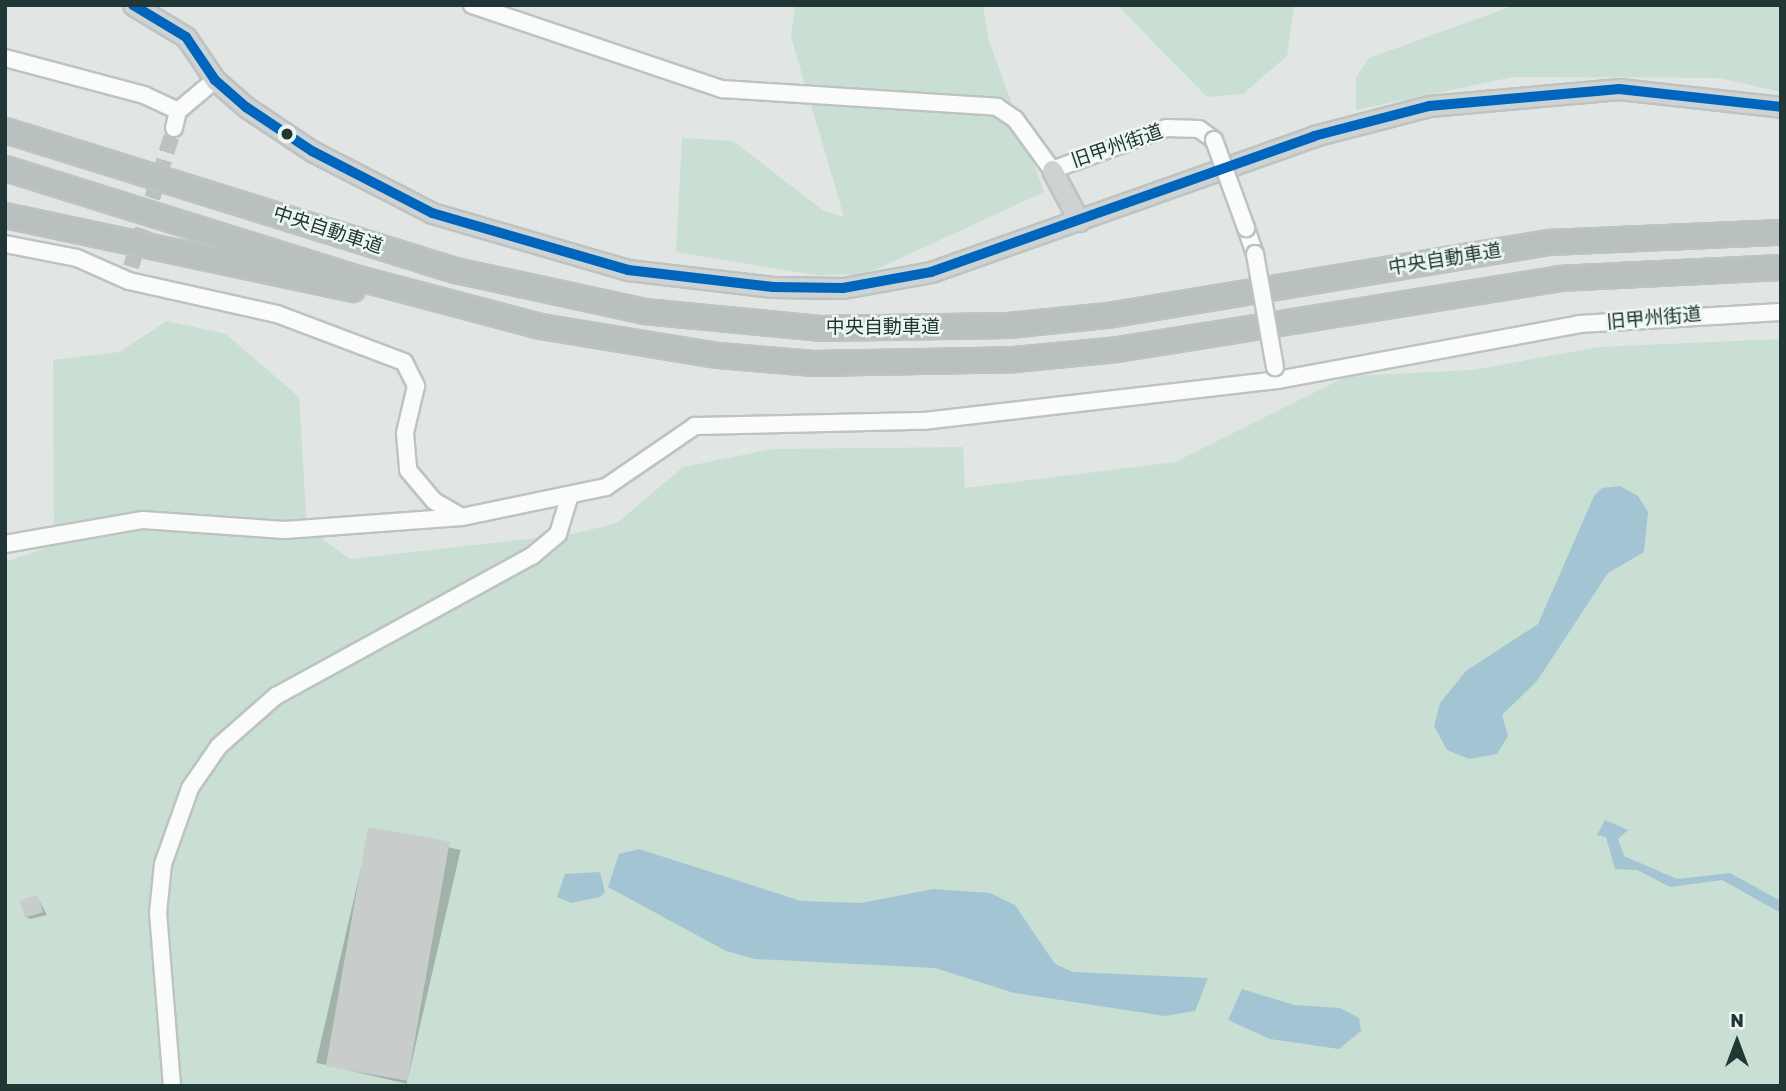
<!DOCTYPE html>
<html>
<head>
<meta charset="utf-8">
<style>
	body { margin:0 }
	#map { position:relative; width:1786px; height:1091px; overflow:hidden; background:#e1e6e5; font-family:Rubik,"Noto Sans JP",sans-serif }
	div>[style] { position:absolute }
	[style*='--x'] { left:calc(var(--x)*1px); top:calc(var(--y)*1px); width:calc(var(--w)*1px); rotate:calc(var(--a)*1deg) }
	.green>* { inset:0; background:#cadfd4 }
	.water>* { inset:0; background:#a3c4d3 }
	.shadow>* { inset:0; background:#0003; transform-origin:0 0 }
	.building>* { inset:0; background:#c8cdcc; transform-origin:0 0 }
	.minor-tunnel>* { height:16px; margin-top:-8px; transform-origin:0; background:repeating-linear-gradient(90deg,#bac3c2 0 16px,transparent 0 24px) }
	.roads { filter:drop-shadow(2px 0 #bec3c2) drop-shadow(-2px 0 #bec3c2) drop-shadow(0 2px #bec3c2) drop-shadow(0 -2px #bec3c2) }
	.minor>* { height:16px; margin:-8px; padding:0 8px; transform-origin:8px; border-radius:8px; background:#fafbfb }
	.major>* { height:19px; margin:-9.5px; padding:0 9.5px; transform-origin:9.5px; border-radius:9.5px; background:#ccd3d2 }
	.highway>* { height:23px; margin:-11.5px; padding:0 11.5px; transform-origin:11.5px; border-radius:11.5px; background:#b9c0c0 }
	.bridges { filter:drop-shadow(2px 0 #bec3c2) drop-shadow(-2px 0 #bec3c2) drop-shadow(0 2px #bec3c2) drop-shadow(0 -2px #bec3c2) }
	.minor-bridge>* { height:16px; margin:-8px; padding:0 8px; transform-origin:8px; border-radius:8px; background:#fafbfb }
	.bus-1>* { height:10px; margin:-5px; padding:0 5px; transform-origin:5px; border-radius:5px; background:#0065bd }
	.dots>* { width:19px; height:19px; translate:-50% -50%; box-sizing:border-box; border:4px solid #eef6f3; border-radius:50% }
	span { translate:-50% -50%; white-space:nowrap; text-align:center; line-height:1.15; -webkit-text-stroke:5px #eef6f3; paint-order:stroke }
	.street-label { font-size:19px; color:#203735 }
	.frame { position:absolute; inset:0; border:7px solid #203735; pointer-events:none }
	.north { position:absolute; left:1702px; top:1007px; width:70px; height:70px; -webkit-text-stroke:5px #eef6f3; paint-order:stroke; rotate:0deg; font-size:19px; font-weight:700; line-height:28px; text-align:center; color:#203735 }
	.north::after { content:''; display:block; margin:auto; width:24px; height:32px; background:#203735; clip-path:polygon(50% 0,100% 100%,50% 72%,0 100%) }
</style>
</head>
<body>
<div id="map">
	<div class="green">
		<div style="clip-path:polygon(795px 5px,983px 5px,989px 41px,1044px 192px,866px 274px,816px 275px,676px 252px,682px 138px,733px 141px,824px 211px,844px 217px,791px 37px)"></div>
		<div style="clip-path:polygon(1117px 5px,1294px 5px,1287px 56px,1243px 94px,1207px 97px)"></div>
		<div style="clip-path:polygon(1515px 5px,1781px 5px,1781px 92px,1719px 78px,1513px 77px,1356px 110px,1356px 77px,1369px 58px)"></div>
		<div style="clip-path:polygon(167px 321px,226px 334px,299px 397px,307px 528px,350px 559px,573px 534px,617px 523px,683px 467px,773px 449px,963px 447px,965px 488px,1175px 462px,1347px 376px,1472px 370px,1598px 347px,1781px 339px,1781px 1086px,5px 1086px,5px 562px,54px 545px,53px 360px,119px 352px)"></div>
	</div>
	<div class="water">
		<div style="clip-path:polygon(1620px 486px,1638px 496px,1648px 512px,1644px 552px,1608px 573px,1537px 681px,1502px 715px,1508px 736px,1497px 754px,1469px 759px,1447px 750px,1434px 726px,1440px 703px,1466px 671px,1538px 624px,1594px 496px,1602px 488px)"></div>
		<div style="clip-path:polygon(1605px 820px,1628px 830px,1618px 839px,1624px 856px,1677px 879px,1730px 873px,1781px 901px,1781px 913px,1722px 880px,1670px 887px,1637px 870px,1615px 869px,1606px 837px,1597px 835px)"></div>
		<div style="clip-path:polygon(639px 849px,801px 901px,861px 903px,933px 889px,990px 893px,1015px 905px,1055px 964px,1073px 972px,1208px 978px,1195px 1011px,1165px 1016px,1014px 993px,935px 968px,755px 959px,726px 951px,608px 887px,619px 854px)"></div>
		<div style="clip-path:polygon(600px 872px,605px 892px,600px 897px,571px 903px,557px 897px,565px 874px)"></div>
		<div style="clip-path:polygon(1242px 989px,1294px 1005px,1340px 1008px,1359px 1018px,1361px 1031px,1339px 1049px,1270px 1039px,1228px 1020px)"></div>
	</div>
	<div class="shadow">
		<div style="left:370px;top:829px;width:93px;height:240px;rotate:13deg"></div>
		<div style="clip-path:polygon(37px 896px,47px 915px,30px 919px,25px 916px)"></div>
	</div>
	<div class="building">
		<div style="left:368px;top:827px;width:83px;height:243px;rotate:10deg"></div>
		<div style="left:38px;top:895px;width:18px;height:19px;rotate:74deg"></div>
	</div>
	<div class="minor-tunnel">
		<div style="--x:131;--y:267;--w:145;--a:-72.8"></div>
	</div>
	<div class="roads">
		<div class="minor">
			<div style="--x:472;--y:5;--w:264;--a:18.6"></div>
			<div style="--x:722;--y:89;--w:276;--a:3.7"></div>
			<div style="--x:997;--y:107;--w:22;--a:34"></div>
			<div style="--x:1015;--y:119;--w:63;--a:54"></div>
			<div style="--x:1052;--y:170;--w:122;--a:-20.1"></div>
			<div style="--x:1167;--y:128;--w:32;--a:2"></div>
			<div style="--x:1199;--y:129;--w:19;--a:36"></div>
			<div style="--x:5;--y:58;--w:144;--a:14.9"></div>
			<div style="--x:144;--y:95;--w:38;--a:25"></div>
			<div style="--x:174;--y:128;--w:17;--a:-77"></div>
			<div style="--x:178;--y:111;--w:48;--a:-40"></div>
			<div style="--x:1246;--y:228;--w:28;--a:71"></div>
			<div style="--x:5;--y:244;--w:73;--a:11"></div>
			<div style="--x:77;--y:258;--w:57;--a:23.9"></div>
			<div style="--x:129;--y:281;--w:152;--a:12.6"></div>
			<div style="--x:277;--y:314;--w:136;--a:20.7"></div>
			<div style="--x:404;--y:362;--w:27;--a:63"></div>
			<div style="--x:416;--y:386;--w:48;--a:103.2"></div>
			<div style="--x:405;--y:433;--w:37;--a:85"></div>
			<div style="--x:408;--y:470;--w:40;--a:50"></div>
			<div style="--x:434;--y:501;--w:32;--a:30"></div>
			<div style="--x:5;--y:544;--w:140;--a:-9.9"></div>
			<div style="--x:143;--y:520;--w:142;--a:4"></div>
			<div style="--x:285;--y:530;--w:177;--a:-4.2"></div>
			<div style="--x:462;--y:517;--w:147;--a:-11.8"></div>
			<div style="--x:606;--y:487;--w:108;--a:-34.4"></div>
			<div style="--x:695;--y:426;--w:229;--a:-1.3"></div>
			<div style="--x:924;--y:421;--w:356;--a:-6.6"></div>
			<div style="--x:1278;--y:380;--w:306;--a:-10.5"></div>
			<div style="--x:1579;--y:324;--w:202;--a:-3.4"></div>
			<div style="--x:172;--y:1086;--w:174;--a:-94.6"></div>
			<div style="--x:158;--y:913;--w:49;--a:-84.2"></div>
			<div style="--x:163;--y:864;--w:81;--a:-70.4"></div>
			<div style="--x:190;--y:788;--w:51;--a:-55.4"></div>
			<div style="--x:219;--y:746;--w:76;--a:-41.3"></div>
			<div style="--x:276;--y:696;--w:292;--a:-28.7"></div>
			<div style="--x:532;--y:556;--w:34;--a:-40"></div>
			<div style="--x:558;--y:534;--w:38;--a:-73"></div>
		</div>
		<div class="major">
			<div style="--x:133;--y:5;--w:62;--a:31.1"></div>
			<div style="--x:186;--y:37;--w:52;--a:56"></div>
			<div style="--x:215;--y:80;--w:41;--a:41.1"></div>
			<div style="--x:246;--y:107;--w:79;--a:33.7"></div>
			<div style="--x:312;--y:151;--w:135;--a:27.3"></div>
			<div style="--x:432;--y:213;--w:204;--a:16.2"></div>
			<div style="--x:628;--y:270;--w:146;--a:6.7"></div>
			<div style="--x:773;--y:287;--w:70;--a:0.8"></div>
			<div style="--x:843;--y:288;--w:89;--a:-10.3"></div>
			<div style="--x:931;--y:272;--w:406;--a:-19.5"></div>
			<div style="--x:1314;--y:136;--w:119;--a:-14.6"></div>
			<div style="--x:1429;--y:106;--w:191;--a:-5.1"></div>
			<div style="--x:1619;--y:89;--w:163;--a:6.3"></div>
			<div style="--x:1052;--y:170;--w:58;--a:62.1"></div>
		</div>
		<div class="highway">
			<div style="--x:5;--y:130;--w:471;--a:17.3"></div>
			<div style="--x:455;--y:270;--w:193;--a:12.2"></div>
			<div style="--x:644;--y:311;--w:176;--a:5.5"></div>
			<div style="--x:819;--y:328;--w:189;--a:-0.9"></div>
			<div style="--x:1008;--y:325;--w:100;--a:-5.8"></div>
			<div style="--x:1107;--y:315;--w:448;--a:-9.4"></div>
			<div style="--x:1549;--y:242;--w:232;--a:-2.5"></div>
			<div style="--x:5;--y:168;--w:362;--a:17.3"></div>
			<div style="--x:351;--y:276;--w:196;--a:14.8"></div>
			<div style="--x:540;--y:326;--w:180;--a:9.3"></div>
			<div style="--x:718;--y:355;--w:95;--a:4.8"></div>
			<div style="--x:813;--y:363;--w:201;--a:-1.1"></div>
			<div style="--x:1014;--y:359;--w:103;--a:-5.5"></div>
			<div style="--x:1117;--y:349;--w:447;--a:-9.1"></div>
			<div style="--x:1558;--y:278;--w:223;--a:-2.8"></div>
			<div style="--x:5;--y:215;--w:355;--a:12"></div>
		</div>
	</div>
	<div class="bridges">
		<div class="minor-bridge">
			<div style="--x:1214;--y:140;--w:94;--a:70"></div>
			<div style="--x:1255;--y:254;--w:115;--a:80"></div>
		</div>
	</div>
	<div class="bus-1">
		<div style="--x:133;--y:5;--w:62;--a:31.1"></div>
		<div style="--x:186;--y:37;--w:52;--a:56"></div>
		<div style="--x:215;--y:80;--w:41;--a:41.1"></div>
		<div style="--x:246;--y:107;--w:79;--a:33.7"></div>
		<div style="--x:312;--y:151;--w:135;--a:27.3"></div>
		<div style="--x:432;--y:213;--w:204;--a:16.2"></div>
		<div style="--x:628;--y:270;--w:146;--a:6.7"></div>
		<div style="--x:773;--y:287;--w:70;--a:0.8"></div>
		<div style="--x:843;--y:288;--w:89;--a:-10.3"></div>
		<div style="--x:931;--y:272;--w:406;--a:-19.5"></div>
		<div style="--x:1314;--y:136;--w:119;--a:-14.6"></div>
		<div style="--x:1429;--y:106;--w:191;--a:-5.1"></div>
		<div style="--x:1619;--y:89;--w:163;--a:6.3"></div>
	</div>
	<div class="dots">
		<div style="left:287px;top:134px;background:#203735"></div>
	</div>
	<div class="street-label">
		<span style="left:1117px;top:146px;rotate:-19deg">旧甲州街道</span>
		<span style="left:328px;top:230px;rotate:18deg">中央自動車道</span>
		<span style="left:1445px;top:259px;rotate:-9deg">中央自動車道</span>
		<span style="left:1654px;top:318px;rotate:-5deg">旧甲州街道</span>
		<span style="left:883px;top:327px">中央自動車道</span>
	</div>
	<div class="frame"></div>
	<div class="north">N</div>
</div>
</body>
</html>
